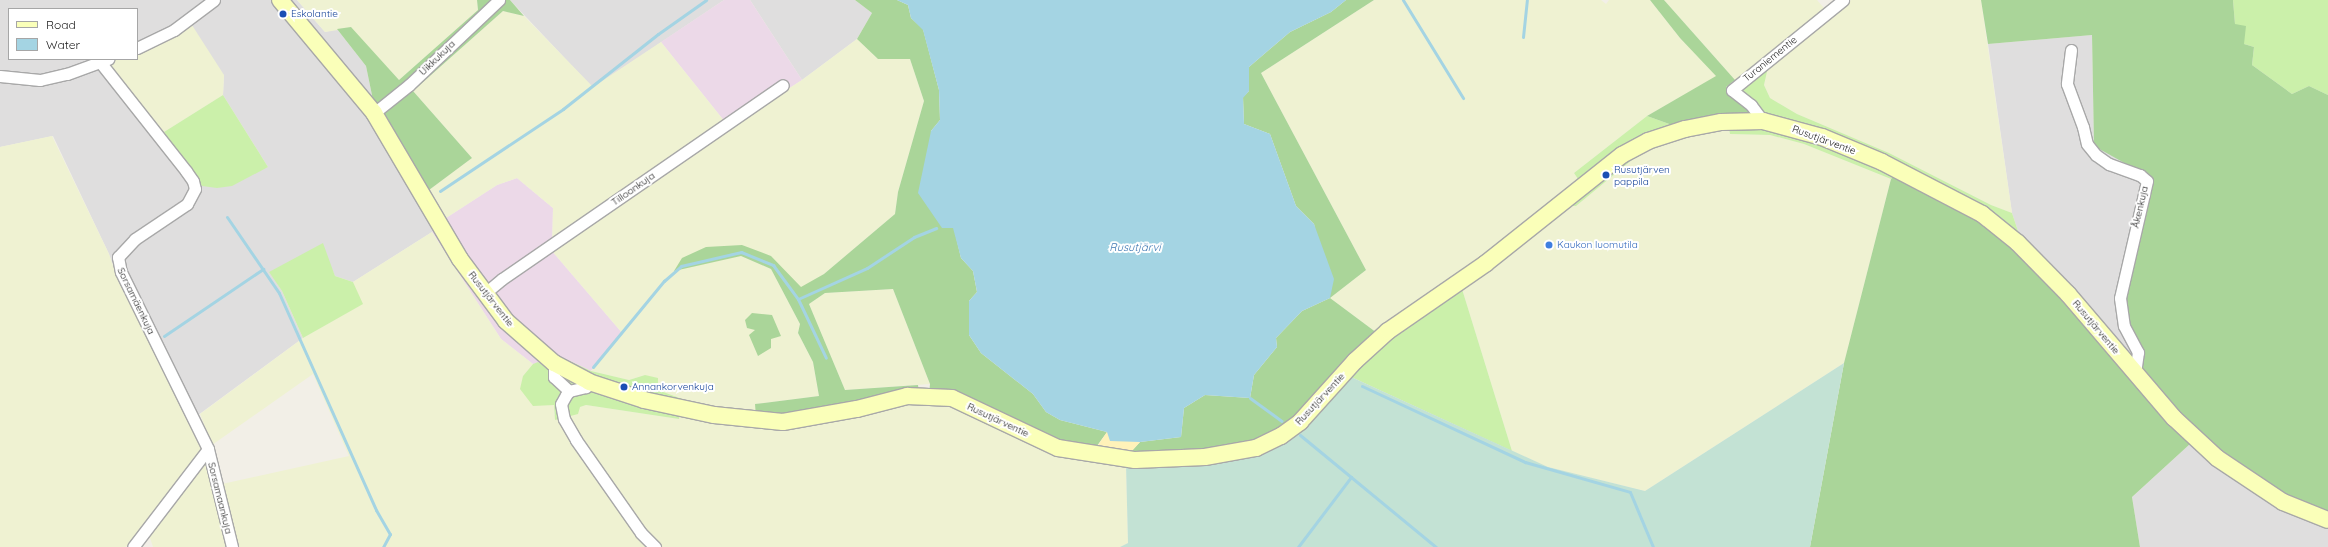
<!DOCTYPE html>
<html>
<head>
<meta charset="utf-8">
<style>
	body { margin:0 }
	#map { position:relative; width:2328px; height:547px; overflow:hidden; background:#f2efe7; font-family:Quicksand,sans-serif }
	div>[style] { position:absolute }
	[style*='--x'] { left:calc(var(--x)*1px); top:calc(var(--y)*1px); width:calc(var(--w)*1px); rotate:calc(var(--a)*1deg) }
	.residential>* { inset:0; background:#dfdede }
	.industrial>* { inset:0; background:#ecd9e8 }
	.farmland>* { inset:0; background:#eff2d2 }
	.grass>* { inset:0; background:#cbf0aa }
	.forest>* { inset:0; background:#aad599 }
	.wetland>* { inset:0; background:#c3e2d4 }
	.sand>* { inset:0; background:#fff2b9 }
	.water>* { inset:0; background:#a4d4e3 }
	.stream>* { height:3px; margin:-1.5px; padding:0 1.5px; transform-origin:1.5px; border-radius:1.5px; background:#a4d4e3 }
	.roads { filter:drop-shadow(1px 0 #a8a8a8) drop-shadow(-1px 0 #a8a8a8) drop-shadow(0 1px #a8a8a8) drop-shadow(0 -1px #a8a8a8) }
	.street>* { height:11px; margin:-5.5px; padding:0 5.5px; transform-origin:5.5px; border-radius:5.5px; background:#fff }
	.secondary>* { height:16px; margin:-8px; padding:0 8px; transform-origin:8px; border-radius:8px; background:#faffb9 }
	.dots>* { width:11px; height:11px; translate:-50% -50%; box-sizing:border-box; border:2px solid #fff; border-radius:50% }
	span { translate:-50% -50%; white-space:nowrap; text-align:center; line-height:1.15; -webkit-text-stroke:4px #fff; paint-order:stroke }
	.transit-label { font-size:10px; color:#164399 }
	.left { translate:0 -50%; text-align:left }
	.street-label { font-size:10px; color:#212121 }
	.shop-label { font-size:10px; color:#366cbe }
	.water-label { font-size:11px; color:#4079b3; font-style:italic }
	.legend { position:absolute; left:8px; top:8px; width:130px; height:52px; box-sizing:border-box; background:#fff; border:1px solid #a6a6a6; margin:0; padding:5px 7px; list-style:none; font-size:12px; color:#212121 }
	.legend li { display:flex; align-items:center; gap:8px; height:20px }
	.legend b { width:20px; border:1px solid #a6a6a6 }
</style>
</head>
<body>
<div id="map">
	<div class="residential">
		<div style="clip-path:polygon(evenodd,0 0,297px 0,325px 32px,337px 29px,366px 66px,373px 100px,446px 218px,432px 232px,353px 282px,335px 276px,332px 269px,270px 272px,282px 291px,303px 338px,190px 421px,119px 283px,109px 254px,53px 136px,0 147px,0 0,9px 9px,137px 9px,137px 51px,224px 75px,223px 95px,268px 167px,202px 186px,164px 132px,107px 63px,116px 59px,9px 59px,9px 9px)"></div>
		<div style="clip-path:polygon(510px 0,724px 0,593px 88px)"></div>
		<div style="clip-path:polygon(750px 0,855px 0,872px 13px,857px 39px,802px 80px)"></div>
		<div style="clip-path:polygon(2092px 35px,2094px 145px,2153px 179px,2142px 221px,2139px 368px,2020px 237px,2012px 213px,1988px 44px)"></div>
		<div style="clip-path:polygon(2196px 442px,2328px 524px,2328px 547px,2140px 547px,2132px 497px,2190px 444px)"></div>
	</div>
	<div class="industrial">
		<div style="clip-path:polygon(724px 0,750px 0,802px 80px,729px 127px,661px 42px)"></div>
		<div style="clip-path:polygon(517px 178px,553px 208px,552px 251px,623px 334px,591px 371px,557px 355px,548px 370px,538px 363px,533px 364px,501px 339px,432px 232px,446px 218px,497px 185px)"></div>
	</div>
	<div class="farmland">
		<div style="clip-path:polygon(297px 0,477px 0,478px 10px,399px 80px,351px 28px,325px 32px)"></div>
		<div style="clip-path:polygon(1374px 0,1601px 0,1606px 4px,1609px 0,1650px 0,1680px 38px,1717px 76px,1647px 116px,1574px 173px,1578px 179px,1527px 221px,1453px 279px,1377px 333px,1330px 298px,1366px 270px,1261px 73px)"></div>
		<div style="clip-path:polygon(1664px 0,1817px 0,1831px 16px,1851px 0,1981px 0,2012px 213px,1991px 205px,1889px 153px,1797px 114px,1770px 98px,1764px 85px,1767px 67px,1735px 80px)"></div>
		<div style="clip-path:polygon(503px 11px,524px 16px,593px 87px,661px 42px,729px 127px,802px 80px,857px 39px,878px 59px,910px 59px,924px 101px,898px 192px,895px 214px,824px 274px,801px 289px,742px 245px,675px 270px,741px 256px,771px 269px,800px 324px,798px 333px,813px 362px,819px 396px,756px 404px,756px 417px,909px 401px,953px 404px,1126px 465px,1128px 543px,1120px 547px,153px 547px,150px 538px,139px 531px,126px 547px,0 547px,0 147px,52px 136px,109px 254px,119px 283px,202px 446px,213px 486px,349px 456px,313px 374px,212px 445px,200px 414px,303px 338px,362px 304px,353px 282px,432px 232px,501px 339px,533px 364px,523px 376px,554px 405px,554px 415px,586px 405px,679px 419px,645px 375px,629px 380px,591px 371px,623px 334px,552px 251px,553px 208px,517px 178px,497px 185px,446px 218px,429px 190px,472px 158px,413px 91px)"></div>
		<div style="clip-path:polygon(190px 22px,224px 75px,223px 95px,164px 132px,106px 63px,116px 59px,137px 59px,137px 51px)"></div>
		<div style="clip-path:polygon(1729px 129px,1730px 134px,1770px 135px,1804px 144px,1891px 179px,1844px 363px,1645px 491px,1548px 467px,1512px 451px,1462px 289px,1567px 206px,1576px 206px,1638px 155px,1678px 136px)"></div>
		<div style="clip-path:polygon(893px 289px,930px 384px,845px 390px,809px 304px,825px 293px)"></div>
	</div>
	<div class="grass">
		<div style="clip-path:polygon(2233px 0,2328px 0,2328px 95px,2309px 86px,2292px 94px,2252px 65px,2254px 47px,2244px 44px,2235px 24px)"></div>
		<div style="clip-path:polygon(1768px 67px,1764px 85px,1770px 98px,1797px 114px,1889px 153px,1991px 205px,2012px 213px,2020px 237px,1897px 173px,1891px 179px,1804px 144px,1770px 135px,1730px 134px,1729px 129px,1694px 132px,1638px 155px,1576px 206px,1567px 206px,1462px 289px,1512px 451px,1349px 376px,1453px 279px,1578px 179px,1574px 173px,1647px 116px,1672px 125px,1752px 115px,1726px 86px)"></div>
		<div style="clip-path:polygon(223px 95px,268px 167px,232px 186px,217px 188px,202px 186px,164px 132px)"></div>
		<div style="clip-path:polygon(323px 243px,335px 276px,353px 282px,363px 304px,303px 338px,282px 291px,269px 272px)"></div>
		<div style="clip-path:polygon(557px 355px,591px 371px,629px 380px,645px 375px,658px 378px,658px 390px,682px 399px,679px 419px,586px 405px,580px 407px,578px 414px,555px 420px,554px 405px,533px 406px,520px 389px,523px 376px,533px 364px,538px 362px,548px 369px)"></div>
	</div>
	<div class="forest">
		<div style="clip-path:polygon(477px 0,510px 0,524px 16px,503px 11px,413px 91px,472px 158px,429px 190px,373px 100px,366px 66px,337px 29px,351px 27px,399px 80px,478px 10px)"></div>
		<div style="clip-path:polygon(855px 0,897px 0,908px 5px,911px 18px,923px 29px,939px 90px,940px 120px,931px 131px,961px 258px,973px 271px,977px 292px,969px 301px,969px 335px,981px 353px,1033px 394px,1046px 412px,1060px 420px,1107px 432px,1094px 450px,1130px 453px,1140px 442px,1181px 437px,1184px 408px,1205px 395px,1250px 398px,1254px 375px,1277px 347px,1276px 338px,1302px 311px,1330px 298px,1314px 224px,1296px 206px,1270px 134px,1244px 124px,1243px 97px,1249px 91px,1249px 67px,1290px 32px,1331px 12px,1346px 0,1374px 0,1261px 73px,1366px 270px,1330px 298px,1377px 333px,1349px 376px,1311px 422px,1296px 436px,1283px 442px,1126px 465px,929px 394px,930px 384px,893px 289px,825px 293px,809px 304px,845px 390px,918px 385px,919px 393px,855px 407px,756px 417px,755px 404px,819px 396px,813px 362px,798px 333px,800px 324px,771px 269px,741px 256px,674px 271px,682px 258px,706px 247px,742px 245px,771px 256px,801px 287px,824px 274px,895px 214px,898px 192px,924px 101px,910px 59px,878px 59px,857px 39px,872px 13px)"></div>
		<div style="clip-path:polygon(1650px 0,1664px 0,1735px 80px,1726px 87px,1752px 115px,1672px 125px,1647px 116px,1716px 76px,1680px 38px)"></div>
		<div style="clip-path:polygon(1981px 0,2233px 0,2235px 24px,2246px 26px,2244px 44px,2254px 47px,2252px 65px,2292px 94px,2309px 86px,2328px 95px,2328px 518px,2312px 517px,2196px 442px,2190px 444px,2132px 497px,2140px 547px,1810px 547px,1844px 363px,1891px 179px,1897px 173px,1980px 216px,2138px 368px,2127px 326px,2124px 299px,2153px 179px,2094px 146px,2092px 35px,1988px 44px)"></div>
		<div style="clip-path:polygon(752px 313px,772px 315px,781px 336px,771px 339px,771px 348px,758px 356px,749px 335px,755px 330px,747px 328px,745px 320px)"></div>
	</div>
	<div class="wetland">
		<div style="clip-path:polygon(1844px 363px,1810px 547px,1120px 547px,1128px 543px,1126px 465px,1283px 442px,1296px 436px,1311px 422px,1349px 376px,1548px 467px,1645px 491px)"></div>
	</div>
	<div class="sand">
		<div style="clip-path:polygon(1107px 432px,1131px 441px,1140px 442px,1130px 453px,1094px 451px)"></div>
	</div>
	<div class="water">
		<div style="clip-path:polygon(897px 0,1346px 0,1331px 12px,1290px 32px,1249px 67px,1249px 91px,1243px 98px,1244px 124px,1270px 134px,1296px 206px,1314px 224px,1334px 279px,1330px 298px,1302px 311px,1276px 338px,1277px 347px,1254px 375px,1250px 398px,1205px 395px,1184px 408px,1181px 437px,1140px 442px,1110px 441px,1107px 432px,1060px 420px,1046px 412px,1033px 394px,981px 353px,969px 335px,969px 301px,977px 292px,973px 271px,961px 258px,953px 228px,942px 228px,918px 193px,931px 131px,940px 120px,939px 90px,923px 30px,911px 18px,908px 5px)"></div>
	</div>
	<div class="stream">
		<div style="--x:1403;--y:0;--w:115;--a:58.5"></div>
		<div style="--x:1523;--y:37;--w:37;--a:-84"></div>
		<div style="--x:440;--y:191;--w:148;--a:-33.7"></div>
		<div style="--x:563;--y:109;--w:121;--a:-38.3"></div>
		<div style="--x:658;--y:34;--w:59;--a:-35.3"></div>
		<div style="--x:227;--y:217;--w:92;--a:55.6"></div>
		<div style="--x:279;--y:293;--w:238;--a:65.9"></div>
		<div style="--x:376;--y:510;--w:28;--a:60"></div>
		<div style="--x:390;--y:534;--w:15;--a:118"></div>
		<div style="--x:798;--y:299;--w:65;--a:64.6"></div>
		<div style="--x:164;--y:336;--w:120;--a:-34.1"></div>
		<div style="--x:593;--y:367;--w:112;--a:-50.5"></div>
		<div style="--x:664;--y:281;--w:23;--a:-41"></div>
		<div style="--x:681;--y:266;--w:62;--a:-13.1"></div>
		<div style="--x:741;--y:252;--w:35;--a:22"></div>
		<div style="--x:773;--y:265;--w:42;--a:53.7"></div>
		<div style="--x:798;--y:299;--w:76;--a:-24.2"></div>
		<div style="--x:867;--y:268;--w:56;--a:-33.4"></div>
		<div style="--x:914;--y:237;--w:24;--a:-22"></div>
		<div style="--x:1362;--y:386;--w:180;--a:25"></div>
		<div style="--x:1525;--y:462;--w:109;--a:15.9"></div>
		<div style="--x:1630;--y:492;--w:60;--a:67.3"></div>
		<div style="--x:1250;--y:398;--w:39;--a:36"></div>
		<div style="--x:1300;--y:435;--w:176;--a:39.5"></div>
		<div style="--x:1298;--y:547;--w:88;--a:-52.9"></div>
	</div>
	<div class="roads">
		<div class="street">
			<div style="--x:137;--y:48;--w:41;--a:-25.9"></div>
			<div style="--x:174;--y:30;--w:50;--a:-36.9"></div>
			<div style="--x:2071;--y:50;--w:34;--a:97"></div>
			<div style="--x:2067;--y:84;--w:46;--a:69.6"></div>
			<div style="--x:2083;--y:127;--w:17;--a:77"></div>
			<div style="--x:2087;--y:144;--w:14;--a:51"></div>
			<div style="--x:2096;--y:155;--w:16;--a:35"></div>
			<div style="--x:2109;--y:164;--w:33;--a:20"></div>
			<div style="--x:2140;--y:175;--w:9;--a:41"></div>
			<div style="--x:2147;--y:181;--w:120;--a:103"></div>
			<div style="--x:2120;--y:298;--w:28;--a:82"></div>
			<div style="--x:2124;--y:326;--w:30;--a:62"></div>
			<div style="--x:2138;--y:352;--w:21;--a:98"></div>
			<div style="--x:100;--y:62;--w:139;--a:51.7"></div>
			<div style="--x:186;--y:171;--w:12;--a:55"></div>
			<div style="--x:193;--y:181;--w:8;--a:76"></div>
			<div style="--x:195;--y:189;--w:17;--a:118"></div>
			<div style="--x:187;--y:204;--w:63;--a:146.1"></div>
			<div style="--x:135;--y:239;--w:25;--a:133"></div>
			<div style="--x:118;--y:257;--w:15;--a:79"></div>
			<div style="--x:121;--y:272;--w:197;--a:63.8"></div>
			<div style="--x:208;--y:449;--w:123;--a:127.4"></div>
			<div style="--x:0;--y:76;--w:40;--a:5.7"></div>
			<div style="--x:40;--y:80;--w:28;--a:-13"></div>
			<div style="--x:67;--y:74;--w:44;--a:-20.1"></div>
			<div style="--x:374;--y:113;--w:45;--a:-38.7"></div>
			<div style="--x:409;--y:85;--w:124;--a:-43.4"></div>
			<div style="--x:1763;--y:121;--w:20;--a:-127"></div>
			<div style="--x:1751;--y:105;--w:24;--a:-142"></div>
			<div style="--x:1732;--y:90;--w:143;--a:-39"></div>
			<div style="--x:484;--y:294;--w:23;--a:-40"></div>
			<div style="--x:502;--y:279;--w:341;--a:-34.6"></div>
			<div style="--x:554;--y:363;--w:14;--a:90"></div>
			<div style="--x:554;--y:377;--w:21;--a:43"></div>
			<div style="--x:589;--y:382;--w:6;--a:121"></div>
			<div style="--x:586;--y:387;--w:17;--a:167"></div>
			<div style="--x:569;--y:391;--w:5;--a:127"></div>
			<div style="--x:566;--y:395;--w:10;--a:119"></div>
			<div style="--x:561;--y:404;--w:15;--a:79"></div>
			<div style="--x:564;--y:419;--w:24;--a:60"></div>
			<div style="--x:576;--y:440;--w:113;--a:55"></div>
			<div style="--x:641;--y:533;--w:20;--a:45"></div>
			<div style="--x:208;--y:449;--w:101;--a:76.2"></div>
		</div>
		<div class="secondary">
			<div style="--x:280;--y:0;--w:147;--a:50.2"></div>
			<div style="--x:374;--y:113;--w:169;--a:59.5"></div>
			<div style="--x:460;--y:259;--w:77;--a:53.4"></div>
			<div style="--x:506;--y:321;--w:64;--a:41.2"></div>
			<div style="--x:554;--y:363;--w:40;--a:28"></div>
			<div style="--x:589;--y:382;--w:58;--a:18.1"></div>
			<div style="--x:644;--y:400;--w:72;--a:12.1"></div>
			<div style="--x:714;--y:415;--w:69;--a:5.8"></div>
			<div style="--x:783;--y:422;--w:75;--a:-10"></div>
			<div style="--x:857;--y:409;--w:52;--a:-14.6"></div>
			<div style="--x:907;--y:396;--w:45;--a:2.5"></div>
			<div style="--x:952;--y:398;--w:117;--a:25.3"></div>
			<div style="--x:1058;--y:448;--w:78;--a:8.9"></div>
			<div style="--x:1135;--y:460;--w:70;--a:-2.5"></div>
			<div style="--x:1205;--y:457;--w:52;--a:-10"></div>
			<div style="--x:1256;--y:448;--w:28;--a:-26"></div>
			<div style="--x:1281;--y:436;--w:24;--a:-36"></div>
			<div style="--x:1300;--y:422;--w:82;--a:-48"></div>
			<div style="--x:1355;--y:361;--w:45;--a:-42.3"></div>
			<div style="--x:1388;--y:331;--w:118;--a:-34.6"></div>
			<div style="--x:1485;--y:264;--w:175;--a:-38.5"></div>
			<div style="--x:1622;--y:155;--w:30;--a:-28"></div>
			<div style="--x:1648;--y:141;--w:39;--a:-18"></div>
			<div style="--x:1685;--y:129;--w:37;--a:-11"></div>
			<div style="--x:1721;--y:122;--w:42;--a:-1.4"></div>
			<div style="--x:1763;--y:121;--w:61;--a:15.2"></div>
			<div style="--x:1822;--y:137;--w:65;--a:22.6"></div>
			<div style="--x:1882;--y:162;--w:113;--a:27.5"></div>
			<div style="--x:1982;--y:214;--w:46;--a:38.9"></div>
			<div style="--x:2018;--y:243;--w:71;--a:45.6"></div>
			<div style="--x:2068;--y:294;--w:163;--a:49.5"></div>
			<div style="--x:2174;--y:418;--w:59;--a:42.9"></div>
			<div style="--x:2217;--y:458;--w:79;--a:33.7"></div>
			<div style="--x:2283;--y:502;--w:48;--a:21.8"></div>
		</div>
	</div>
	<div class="dots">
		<div style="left:283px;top:14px;background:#1a4fb4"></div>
		<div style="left:1606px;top:175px;background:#1a4fb4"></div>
		<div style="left:1549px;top:245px;background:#3f7fe0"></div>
		<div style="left:624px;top:387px;background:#1a4fb4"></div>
	</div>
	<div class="transit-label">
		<span class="left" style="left:291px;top:14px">Eskolantie</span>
		<span class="left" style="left:1614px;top:175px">Rusutjärven<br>pappila</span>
		<span class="left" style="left:632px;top:387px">Annankorvenkuja</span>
	</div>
	<div class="street-label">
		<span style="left:437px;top:58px;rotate:-44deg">Uikkukuja</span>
		<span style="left:1770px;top:59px;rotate:-39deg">Turaniementie</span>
		<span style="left:1824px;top:140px;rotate:20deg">Rusutjärventie</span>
		<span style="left:633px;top:189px;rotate:-35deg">Tilloonkuja</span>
		<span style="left:2140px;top:207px;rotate:-77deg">Åkenkuja</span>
		<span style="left:491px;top:299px;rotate:52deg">Rusutjärventie</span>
		<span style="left:136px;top:301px;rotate:64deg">Sorsamäenkuja</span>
		<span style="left:2096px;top:327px;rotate:50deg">Rusutjärventie</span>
		<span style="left:1320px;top:399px;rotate:-47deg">Rusutjärventie</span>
		<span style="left:998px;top:420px;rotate:25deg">Rusutjärventie</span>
		<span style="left:220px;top:498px;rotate:76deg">Sorsamaankuja</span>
	</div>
	<div class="shop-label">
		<span class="left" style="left:1557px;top:245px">Kaukon luomutila</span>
	</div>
	<div class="water-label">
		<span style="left:1135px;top:247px">Rusutjärvi</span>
	</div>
	<ul class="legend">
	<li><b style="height:5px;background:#faffb9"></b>Road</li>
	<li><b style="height:11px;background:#a4d4e3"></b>Water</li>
	</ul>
</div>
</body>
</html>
